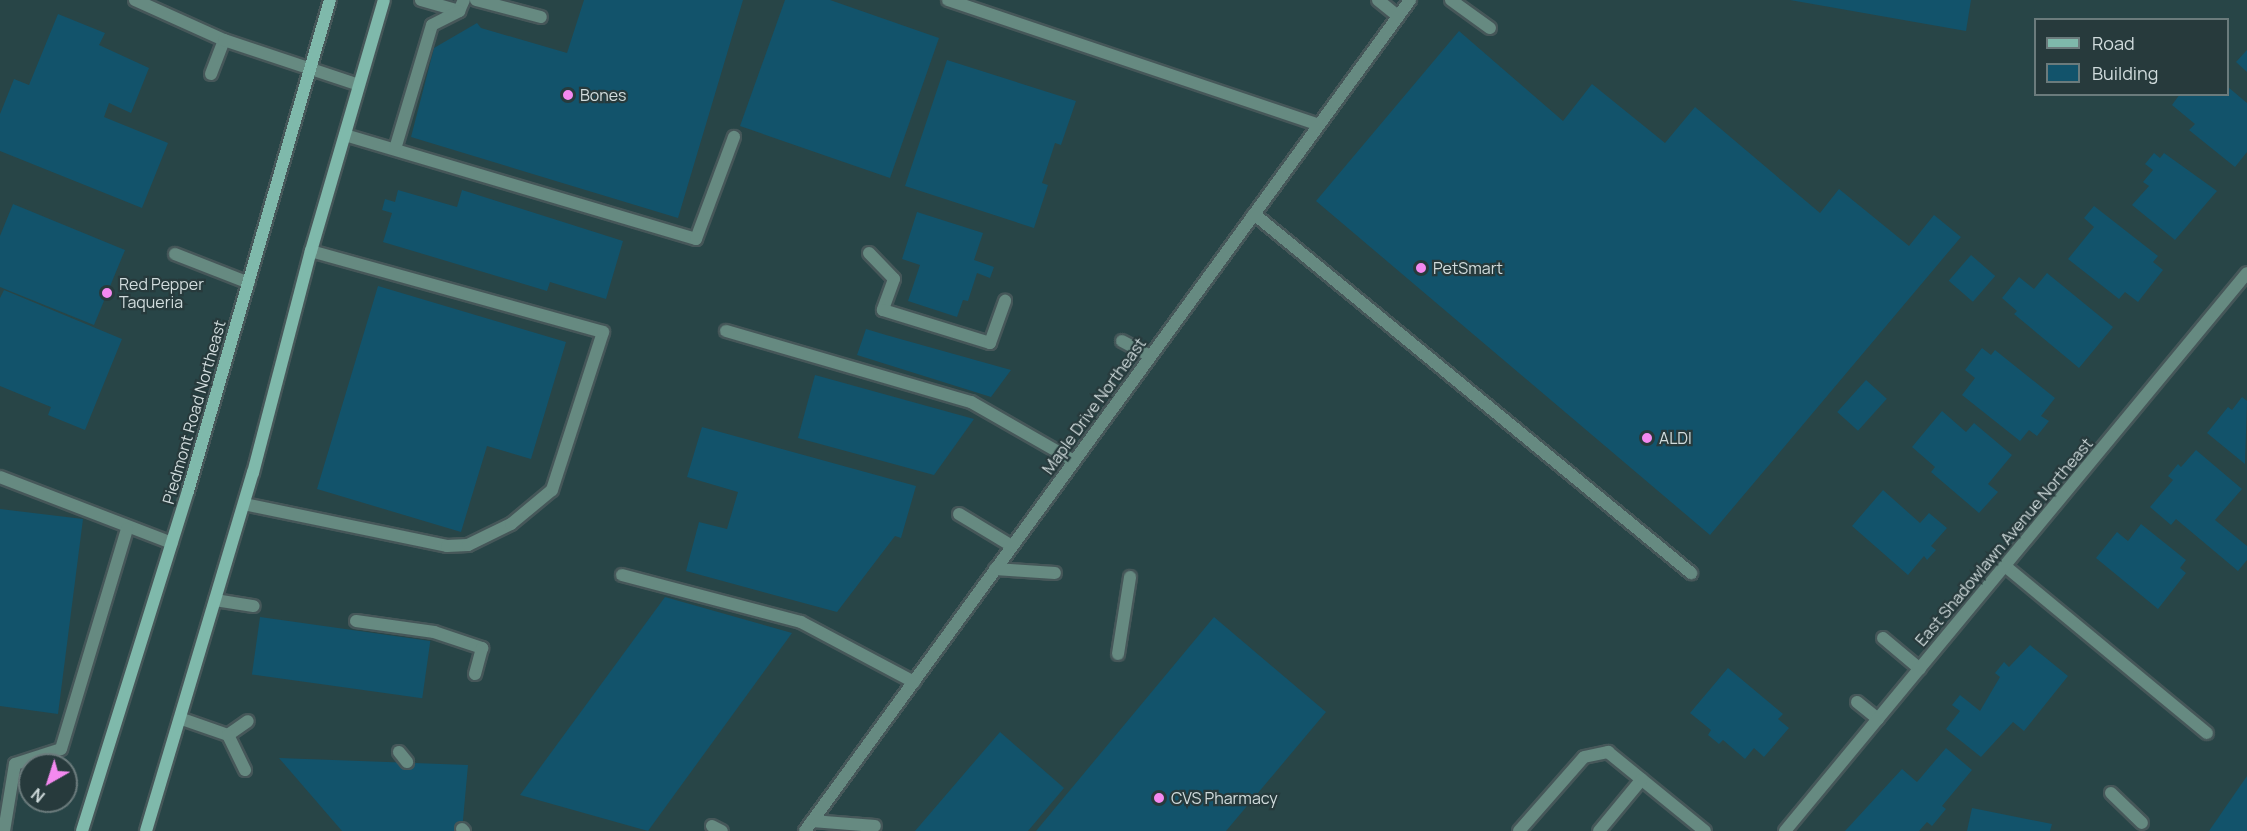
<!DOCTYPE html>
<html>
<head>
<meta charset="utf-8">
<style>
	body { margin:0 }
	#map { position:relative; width:2247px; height:831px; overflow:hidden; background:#273a3c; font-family:Manrope,sans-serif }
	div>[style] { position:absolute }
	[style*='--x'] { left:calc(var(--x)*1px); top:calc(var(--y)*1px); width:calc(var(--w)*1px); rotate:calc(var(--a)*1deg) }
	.built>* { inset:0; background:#284547 }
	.building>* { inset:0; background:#12536b; transform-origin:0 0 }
	.roads { filter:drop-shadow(2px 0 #465759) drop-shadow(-2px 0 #465759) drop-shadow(0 2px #465759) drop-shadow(0 -2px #465759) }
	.service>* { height:12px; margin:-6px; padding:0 6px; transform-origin:6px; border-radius:6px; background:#668a81 }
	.minor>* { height:12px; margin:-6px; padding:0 6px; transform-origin:6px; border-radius:6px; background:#668a81 }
	.secondary>* { height:12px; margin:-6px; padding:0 6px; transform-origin:6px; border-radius:6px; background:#7fb9ab }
	.dots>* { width:16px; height:16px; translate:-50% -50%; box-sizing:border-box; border:3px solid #273a3c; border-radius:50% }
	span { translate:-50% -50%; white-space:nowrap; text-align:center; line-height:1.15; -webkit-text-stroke:4.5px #273a3c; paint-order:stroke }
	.poi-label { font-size:16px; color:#d1dcdd }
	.left { translate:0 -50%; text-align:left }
	.street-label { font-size:16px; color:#d1dcdd }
	.legend { position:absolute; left:2034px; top:18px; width:195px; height:78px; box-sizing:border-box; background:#273a3c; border:2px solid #6b7b7c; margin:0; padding:8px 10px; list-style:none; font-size:18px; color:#d1dcdd }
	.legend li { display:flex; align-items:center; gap:12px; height:30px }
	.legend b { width:30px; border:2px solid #6b7b7c }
	.north { position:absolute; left:18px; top:753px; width:60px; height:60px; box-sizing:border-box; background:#273a3c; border:2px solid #6b7b7c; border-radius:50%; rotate:219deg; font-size:16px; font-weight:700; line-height:24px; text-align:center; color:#d1dcdd }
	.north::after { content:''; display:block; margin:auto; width:21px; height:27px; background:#f489f0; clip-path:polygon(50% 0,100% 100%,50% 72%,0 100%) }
</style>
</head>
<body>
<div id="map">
	<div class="built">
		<div style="clip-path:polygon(evenodd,0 0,2247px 0,2247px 831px,0 831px,0 0,2036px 20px,2228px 20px,2228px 94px,2036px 94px,2036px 20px,0 0,30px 765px,66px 765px,66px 801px,30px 801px,30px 765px)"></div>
	</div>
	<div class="building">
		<div style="clip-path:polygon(584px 0,743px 0,678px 218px,411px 137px,434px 48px,477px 23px,481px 28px,567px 53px)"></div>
		<div style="clip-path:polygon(785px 0,830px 0,939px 38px,890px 178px,740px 126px)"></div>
		<div style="clip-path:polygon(1790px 0,1971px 0,1966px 31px)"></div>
		<div style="clip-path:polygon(58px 14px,105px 33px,99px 45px,149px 68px,131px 113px,109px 103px,104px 117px,168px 143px,142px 208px,0 151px,0 114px,14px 79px,29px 85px)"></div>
		<div style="clip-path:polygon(1459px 31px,1563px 121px,1592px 84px,1665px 143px,1695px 107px,1820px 213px,1839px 189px,1909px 246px,1934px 215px,1961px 237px,1710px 535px,1316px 201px)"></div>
		<div style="clip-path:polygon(2247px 50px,2247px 72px,2236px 62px)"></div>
		<div style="clip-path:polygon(947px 60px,1076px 101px,1061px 145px,1055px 143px,1042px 183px,1048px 185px,1034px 228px,905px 186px)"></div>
		<div style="clip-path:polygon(2228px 87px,2247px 103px,2247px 152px,2235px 167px,2189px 130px,2195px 124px,2172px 105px,2180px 94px,2228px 94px)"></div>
		<div style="clip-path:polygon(2154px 153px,2160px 158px,2164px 153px,2217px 191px,2175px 240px,2132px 205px,2149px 186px,2143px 182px,2153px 170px,2145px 164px)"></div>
		<div style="clip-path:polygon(398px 190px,457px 207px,462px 190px,623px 241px,606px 299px,550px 282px,547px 291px,383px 242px,392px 213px,382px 210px,385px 199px,395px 202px)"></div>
		<div style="clip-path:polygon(13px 204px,125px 250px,94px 325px,0 287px,0 236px)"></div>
		<div style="clip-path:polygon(2094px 206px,2158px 256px,2153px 262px,2163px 270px,2138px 302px,2125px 292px,2119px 299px,2068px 259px,2094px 227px,2084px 218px)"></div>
		<div style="clip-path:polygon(917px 212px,983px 233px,974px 260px,994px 267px,990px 278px,977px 273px,968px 301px,963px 300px,957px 317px,908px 301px,920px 265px,902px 259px)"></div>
		<div style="left:1971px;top:255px;width:32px;height:34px;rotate:41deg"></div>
		<div style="clip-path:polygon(2047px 273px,2113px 327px,2079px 368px,2014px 314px,2017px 311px,2002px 298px,2019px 277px,2034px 289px)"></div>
		<div style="clip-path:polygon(378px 286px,566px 342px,531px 459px,487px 446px,461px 532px,317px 489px)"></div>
		<div style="clip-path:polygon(4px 290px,122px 339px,85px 430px,48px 415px,51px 407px,0 386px,0 298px)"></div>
		<div style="clip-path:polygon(866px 329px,886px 335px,1011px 370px,991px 397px,857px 355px)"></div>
		<div style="clip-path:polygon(1982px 348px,1991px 355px,1995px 350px,2055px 398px,2041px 416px,2049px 421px,2037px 436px,2029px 430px,2020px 441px,1962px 395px,1975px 378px,1965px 370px)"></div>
		<div style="clip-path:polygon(815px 375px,974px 419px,934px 475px,798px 438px)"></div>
		<div style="left:1866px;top:380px;width:28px;height:43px;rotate:42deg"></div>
		<div style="clip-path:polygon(2242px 397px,2247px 401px,2245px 464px,2207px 433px,2228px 407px,2232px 410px)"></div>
		<div style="clip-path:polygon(1942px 411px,1966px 432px,1974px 423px,2012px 455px,1988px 484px,1998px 492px,1979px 513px,1931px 472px,1935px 467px,1912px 447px)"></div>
		<div style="clip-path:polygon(702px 427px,916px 486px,901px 538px,895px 536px,837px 612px,686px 571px,699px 522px,727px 529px,738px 492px,687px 477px)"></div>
		<div style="clip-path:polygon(2196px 450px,2242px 489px,2215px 520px,2247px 546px,2247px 560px,2238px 571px,2176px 519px,2171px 525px,2150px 507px,2173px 480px,2168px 476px,2178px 464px,2181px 467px)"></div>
		<div style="clip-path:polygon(1883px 490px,1920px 523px,1929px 513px,1947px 528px,1931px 546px,1936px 550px,1927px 560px,1924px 556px,1908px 575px,1852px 526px)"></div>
		<div style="clip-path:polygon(0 509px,83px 519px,58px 714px,0 706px)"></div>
		<div style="clip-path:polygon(2141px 524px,2186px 560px,2180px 568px,2186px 573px,2158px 609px,2096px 558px,2117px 532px,2128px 541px)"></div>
		<div style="clip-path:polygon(665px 597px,792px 633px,648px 831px,520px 795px)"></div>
		<div style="left:260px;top:617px;width:172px;height:58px;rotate:8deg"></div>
		<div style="clip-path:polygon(1214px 617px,1326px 712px,1226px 831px,1036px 831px)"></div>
		<div style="clip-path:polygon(2030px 645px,2068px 676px,2024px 731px,2013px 722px,1981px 757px,1946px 729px,1960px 711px,1952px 705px,1960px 695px,1980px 711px,2000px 677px,1995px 673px,2004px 662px,2009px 667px)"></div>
		<div style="clip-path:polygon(1728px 668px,1783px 714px,1778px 719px,1789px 728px,1764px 757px,1754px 748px,1745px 759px,1723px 740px,1719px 744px,1708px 735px,1711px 730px,1690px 713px)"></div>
		<div style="clip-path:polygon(1000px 732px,1064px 788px,1028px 831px,915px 831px)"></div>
		<div style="clip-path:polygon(1946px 748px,1972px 770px,1942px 806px,1946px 809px,1932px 826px,1927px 822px,1919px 831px,1845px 831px,1902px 769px,1917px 782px)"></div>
		<div style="clip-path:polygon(279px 758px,468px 765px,462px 831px,342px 831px)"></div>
		<div style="clip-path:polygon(2247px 776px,2247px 831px,2209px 831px)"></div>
		<div style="clip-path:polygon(1972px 808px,2052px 824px,2050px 831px,1967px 831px)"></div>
	</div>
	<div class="roads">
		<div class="service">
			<div style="--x:421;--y:0;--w:40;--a:16"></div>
			<div style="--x:459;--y:11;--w:12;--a:-66"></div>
			<div style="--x:476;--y:0;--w:67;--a:14.7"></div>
			<div style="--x:948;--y:0;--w:391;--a:18.6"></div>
			<div style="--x:1378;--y:0;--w:26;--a:39"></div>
			<div style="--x:1451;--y:0;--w:48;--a:35.7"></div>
			<div style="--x:211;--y:74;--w:36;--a:-69"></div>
			<div style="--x:345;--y:135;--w:366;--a:16.5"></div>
			<div style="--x:696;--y:239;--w:109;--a:-69.6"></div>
			<div style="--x:395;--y:149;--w:129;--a:-73.4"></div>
			<div style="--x:432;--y:25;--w:30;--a:-27"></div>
			<div style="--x:1254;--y:214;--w:566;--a:39.4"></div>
			<div style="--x:869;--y:253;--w:36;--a:46"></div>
			<div style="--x:894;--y:279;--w:33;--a:110"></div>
			<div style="--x:883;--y:310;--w:112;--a:17.1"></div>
			<div style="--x:990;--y:343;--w:45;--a:-70.3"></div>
			<div style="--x:175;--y:254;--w:79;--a:21.4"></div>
			<div style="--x:726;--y:331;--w:255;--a:16.2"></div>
			<div style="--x:971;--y:402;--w:119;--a:29.8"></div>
			<div style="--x:1122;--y:341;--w:32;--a:28"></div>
			<div style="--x:0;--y:477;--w:184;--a:21"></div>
			<div style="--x:244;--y:504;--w:207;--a:11.7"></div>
			<div style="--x:447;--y:546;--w:21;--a:-3"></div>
			<div style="--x:468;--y:545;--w:48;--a:-26"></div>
			<div style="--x:511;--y:524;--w:53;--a:-39.7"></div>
			<div style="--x:552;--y:490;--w:166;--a:-72.1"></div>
			<div style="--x:603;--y:332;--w:303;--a:-164.5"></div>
			<div style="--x:959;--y:514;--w:62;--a:31.1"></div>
			<div style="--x:2005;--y:566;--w:262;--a:39.6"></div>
			<div style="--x:995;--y:569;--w:60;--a:3.8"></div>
			<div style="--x:622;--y:575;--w:185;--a:14.7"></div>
			<div style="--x:801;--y:622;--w:128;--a:28"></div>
			<div style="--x:215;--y:600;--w:39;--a:9"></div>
			<div style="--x:356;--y:621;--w:79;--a:8"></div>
			<div style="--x:434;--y:632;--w:51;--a:18.4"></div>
			<div style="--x:482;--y:648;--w:27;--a:105"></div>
			<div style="--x:1883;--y:638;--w:48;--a:40"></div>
			<div style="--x:1118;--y:654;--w:78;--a:-81.1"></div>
			<div style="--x:1857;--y:702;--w:27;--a:39"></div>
			<div style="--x:182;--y:719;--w:49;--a:19.2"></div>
			<div style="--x:228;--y:735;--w:24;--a:-35"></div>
			<div style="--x:228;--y:735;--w:39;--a:64"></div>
			<div style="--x:399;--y:752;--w:13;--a:51"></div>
			<div style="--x:2111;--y:793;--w:43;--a:44.1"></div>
			<div style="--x:812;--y:821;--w:63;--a:4.5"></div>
			<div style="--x:712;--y:826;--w:11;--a:27"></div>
			<div style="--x:462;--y:829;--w:3;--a:45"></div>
			<div style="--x:4;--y:831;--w:68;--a:-80.7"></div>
			<div style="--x:15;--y:764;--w:48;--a:-18.1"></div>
			<div style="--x:61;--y:749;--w:230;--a:-73.3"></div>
			<div style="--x:1519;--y:831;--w:98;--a:-48.7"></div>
			<div style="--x:1584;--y:757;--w:25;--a:-12"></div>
			<div style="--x:1608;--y:752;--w:125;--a:39.2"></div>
			<div style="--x:1599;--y:831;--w:67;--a:-50.4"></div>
		</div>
		<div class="minor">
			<div style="--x:135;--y:0;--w:98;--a:24.2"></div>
			<div style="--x:224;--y:40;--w:142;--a:18.4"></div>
			<div style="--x:805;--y:831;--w:1028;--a:-53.94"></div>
			<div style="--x:1785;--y:831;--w:724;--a:-50.38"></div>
		</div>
		<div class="secondary">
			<div style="--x:82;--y:831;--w:356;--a:-72.7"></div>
			<div style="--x:188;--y:491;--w:511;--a:-73.87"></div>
			<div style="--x:146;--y:831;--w:374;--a:-73.4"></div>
			<div style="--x:253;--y:473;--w:229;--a:-75.4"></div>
			<div style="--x:311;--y:251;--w:261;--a:-73.8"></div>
		</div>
	</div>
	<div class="dots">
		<div style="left:568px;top:95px;background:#f489f0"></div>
		<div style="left:1421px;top:268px;background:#f489f0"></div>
		<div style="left:107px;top:293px;background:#f489f0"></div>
		<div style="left:1647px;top:438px;background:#f489f0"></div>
		<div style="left:1159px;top:798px;background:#f489f0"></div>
	</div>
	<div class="poi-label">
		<span class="left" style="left:580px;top:95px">Bones</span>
		<span class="left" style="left:1433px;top:268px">PetSmart</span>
		<span class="left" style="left:119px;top:293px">Red Pepper<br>Taqueria</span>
		<span class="left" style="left:1659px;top:438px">ALDI</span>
		<span class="left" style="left:1171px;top:798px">CVS Pharmacy</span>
	</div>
	<div class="street-label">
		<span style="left:1094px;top:406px;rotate:-54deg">Maple Drive Northeast</span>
		<span style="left:194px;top:412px;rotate:-74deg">Piedmont Road Northeast</span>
		<span style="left:2004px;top:542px;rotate:-50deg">East Shadowlawn Avenue Northeast</span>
	</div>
	<ul class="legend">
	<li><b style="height:8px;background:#7fb9ab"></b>Road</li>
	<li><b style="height:16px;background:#12536b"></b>Building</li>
	</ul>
	<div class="north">N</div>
</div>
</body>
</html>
